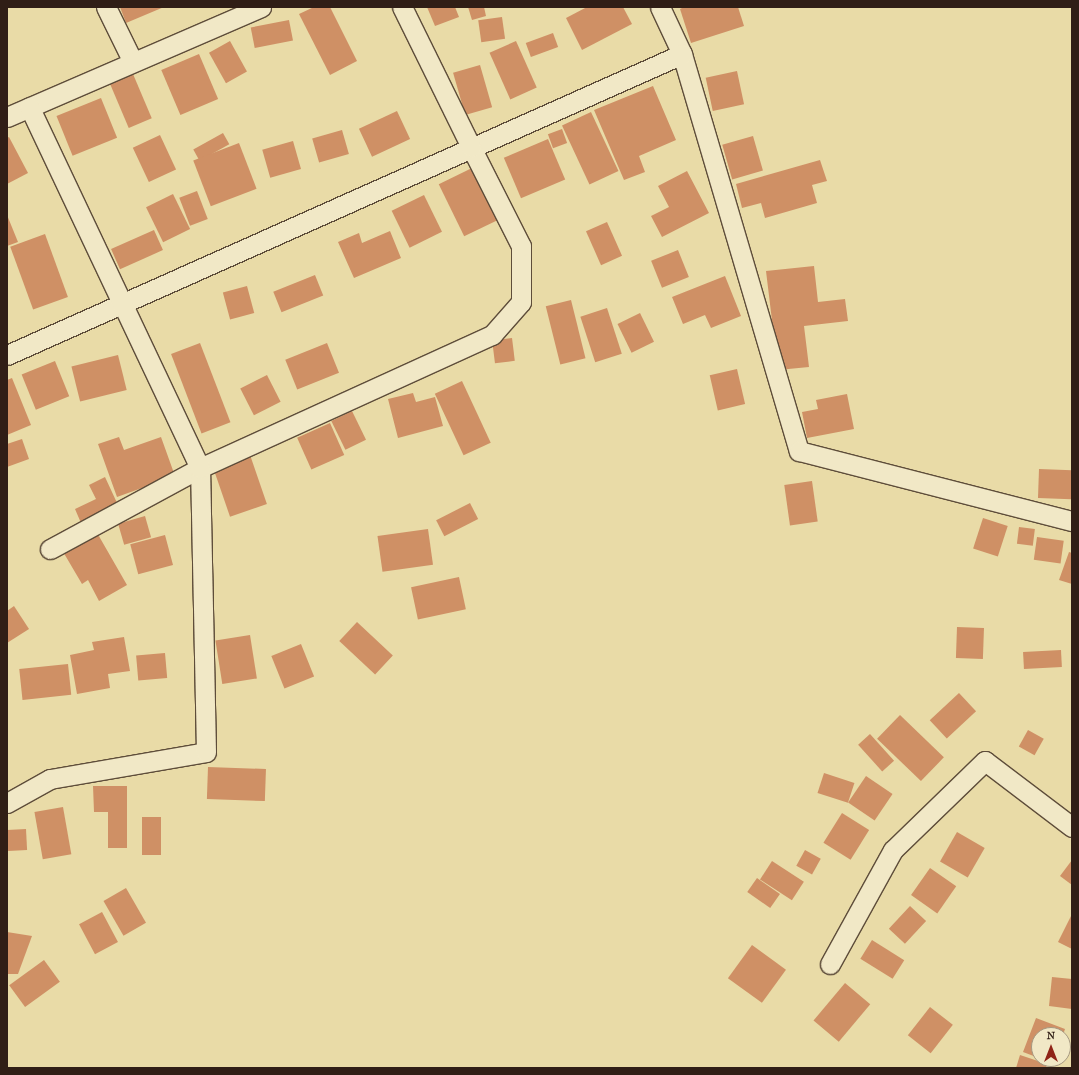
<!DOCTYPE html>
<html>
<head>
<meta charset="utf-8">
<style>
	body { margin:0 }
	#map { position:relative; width:1079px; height:1075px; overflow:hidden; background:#e9dba7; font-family:"IM FELL French Canon",serif }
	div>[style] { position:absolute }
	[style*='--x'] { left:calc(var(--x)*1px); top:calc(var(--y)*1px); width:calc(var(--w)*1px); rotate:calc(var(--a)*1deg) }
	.building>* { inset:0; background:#cf9065; transform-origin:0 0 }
	.roads { filter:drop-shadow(1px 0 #5e4d3a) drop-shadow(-1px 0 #5e4d3a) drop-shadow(0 1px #5e4d3a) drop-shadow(0 -1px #5e4d3a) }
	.minor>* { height:19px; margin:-9.5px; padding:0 9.5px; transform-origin:9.5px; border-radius:9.5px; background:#f1e8c6 }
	span { translate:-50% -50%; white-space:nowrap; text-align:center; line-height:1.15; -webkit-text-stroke:4px #f1e8c6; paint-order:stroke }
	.frame { position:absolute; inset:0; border:8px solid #301e16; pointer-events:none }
	.north { position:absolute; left:1031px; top:1027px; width:40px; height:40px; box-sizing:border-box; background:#f1e8c6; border:1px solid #a49780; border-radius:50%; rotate:0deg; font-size:11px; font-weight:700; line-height:16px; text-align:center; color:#301e16 }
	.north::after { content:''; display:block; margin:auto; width:14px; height:18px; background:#8f2418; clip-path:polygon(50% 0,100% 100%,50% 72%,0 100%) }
</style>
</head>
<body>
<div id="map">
	<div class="building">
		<div style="clip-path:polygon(120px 7px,164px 7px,126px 23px)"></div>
		<div style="clip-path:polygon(314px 7px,330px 7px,357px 61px,330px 75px,299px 14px)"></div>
		<div style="clip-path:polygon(427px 7px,455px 7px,459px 17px,435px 26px)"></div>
		<div style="clip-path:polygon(468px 7px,484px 7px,486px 16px,472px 20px)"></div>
		<div style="clip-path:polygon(587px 7px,623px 7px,632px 24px,582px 50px,566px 18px)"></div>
		<div style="clip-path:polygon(684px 7px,738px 7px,744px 26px,691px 43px,680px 9px)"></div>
		<div style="left:502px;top:17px;width:22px;height:24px;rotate:82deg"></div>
		<div style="left:289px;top:20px;width:21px;height:39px;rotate:79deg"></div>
		<div style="left:553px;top:33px;width:15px;height:29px;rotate:70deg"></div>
		<div style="left:230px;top:41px;width:35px;height:24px;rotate:61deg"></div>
		<div style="left:516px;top:41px;width:51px;height:29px;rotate:66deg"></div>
		<div style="left:199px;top:54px;width:49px;height:41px;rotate:67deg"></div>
		<div style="left:480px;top:65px;width:44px;height:28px;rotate:74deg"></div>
		<div style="left:737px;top:71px;width:34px;height:32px;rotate:78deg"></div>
		<div style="left:133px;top:74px;width:48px;height:25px;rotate:67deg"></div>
		<div style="clip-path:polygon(653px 86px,676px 140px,639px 156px,645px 172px,624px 180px,594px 110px)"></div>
		<div style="left:101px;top:98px;width:43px;height:48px;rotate:68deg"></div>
		<div style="left:397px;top:111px;width:31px;height:42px;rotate:65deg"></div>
		<div style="left:591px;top:112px;width:65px;height:32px;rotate:65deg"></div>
		<div style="left:562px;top:129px;width:15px;height:15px;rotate:70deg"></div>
		<div style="left:342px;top:130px;width:25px;height:31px;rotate:74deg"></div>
		<div style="left:223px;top:133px;width:13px;height:34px;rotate:61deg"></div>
		<div style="left:160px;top:135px;width:38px;height:30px;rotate:65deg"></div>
		<div style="left:753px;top:136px;width:36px;height:32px;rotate:74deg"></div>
		<div style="clip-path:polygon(9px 137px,28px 173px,7px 184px,7px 138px)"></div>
		<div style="left:548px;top:139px;width:44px;height:48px;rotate:67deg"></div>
		<div style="left:293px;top:141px;width:29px;height:32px;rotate:74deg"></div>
		<div style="left:239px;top:143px;width:49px;height:49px;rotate:69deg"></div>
		<div style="clip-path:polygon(820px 160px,827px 181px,812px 185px,817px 203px,765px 218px,761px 203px,742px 208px,736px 184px)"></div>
		<div style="left:472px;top:168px;width:58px;height:37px;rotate:64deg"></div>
		<div style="clip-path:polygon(687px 171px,709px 213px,662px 237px,651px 216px,669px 207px,658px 186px)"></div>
		<div style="left:197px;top:191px;width:30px;height:19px;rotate:69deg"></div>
		<div style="left:173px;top:194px;width:39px;height:30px;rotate:64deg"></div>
		<div style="left:424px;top:195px;width:41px;height:36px;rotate:64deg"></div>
		<div style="clip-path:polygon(7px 215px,18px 242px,7px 246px)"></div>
		<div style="left:607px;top:222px;width:37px;height:23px;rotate:66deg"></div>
		<div style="left:154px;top:230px;width:22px;height:47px;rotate:66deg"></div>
		<div style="clip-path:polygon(390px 231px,401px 258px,354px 278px,338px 242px,359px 233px,362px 243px)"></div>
		<div style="left:45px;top:234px;width:67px;height:37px;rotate:70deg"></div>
		<div style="left:678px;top:250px;width:29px;height:29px;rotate:68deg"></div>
		<div style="clip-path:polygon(814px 266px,818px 302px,845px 299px,848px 321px,804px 326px,809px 367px,778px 370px,766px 271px)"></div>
		<div style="left:315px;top:275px;width:22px;height:45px;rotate:68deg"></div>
		<div style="clip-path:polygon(725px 276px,741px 316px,711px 328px,705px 315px,683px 324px,672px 297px)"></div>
		<div style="left:247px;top:286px;width:28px;height:25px;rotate:75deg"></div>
		<div style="left:571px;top:300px;width:60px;height:26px;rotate:76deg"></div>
		<div style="left:607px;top:308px;width:48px;height:28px;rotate:72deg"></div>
		<div style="left:640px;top:313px;width:32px;height:25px;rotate:64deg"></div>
		<div style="left:512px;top:338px;width:23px;height:20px;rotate:83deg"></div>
		<div style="left:200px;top:343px;width:85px;height:31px;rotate:69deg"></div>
		<div style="left:327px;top:343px;width:32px;height:45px;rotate:68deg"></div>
		<div style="left:118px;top:355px;width:36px;height:48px;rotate:76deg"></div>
		<div style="left:55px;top:361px;width:38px;height:36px;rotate:68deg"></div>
		<div style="left:737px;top:369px;width:36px;height:28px;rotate:77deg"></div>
		<div style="left:267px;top:375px;width:30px;height:30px;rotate:63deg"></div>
		<div style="clip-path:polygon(12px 378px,31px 425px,7px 435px,7px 380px)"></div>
		<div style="left:462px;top:381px;width:68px;height:30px;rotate:65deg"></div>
		<div style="clip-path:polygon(413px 393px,416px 402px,435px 397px,443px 426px,398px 438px,388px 399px)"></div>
		<div style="clip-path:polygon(847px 394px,854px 429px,807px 438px,802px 412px,818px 409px,816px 400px)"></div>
		<div style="left:352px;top:411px;width:32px;height:23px;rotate:64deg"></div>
		<div style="left:330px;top:423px;width:35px;height:36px;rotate:66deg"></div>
		<div style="clip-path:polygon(119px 437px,124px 450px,161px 437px,175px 476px,117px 497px,98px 444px)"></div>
		<div style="clip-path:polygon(22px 439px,29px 459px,7px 467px,7px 444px)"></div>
		<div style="left:249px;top:452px;width:55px;height:39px;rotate:71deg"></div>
		<div style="left:1039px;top:469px;width:33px;height:29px;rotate:2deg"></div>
		<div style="clip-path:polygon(105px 477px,118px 505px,81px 523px,75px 509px,96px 499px,89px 485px)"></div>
		<div style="left:812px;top:481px;width:41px;height:28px;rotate:82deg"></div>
		<div style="left:470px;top:503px;width:18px;height:38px;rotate:63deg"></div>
		<div style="left:145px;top:516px;width:22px;height:28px;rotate:74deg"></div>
		<div style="left:983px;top:518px;width:26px;height:32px;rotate:18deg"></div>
		<div style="left:1019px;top:527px;width:16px;height:17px;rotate:7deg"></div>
		<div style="left:428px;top:529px;width:36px;height:51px;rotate:82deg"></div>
		<div style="clip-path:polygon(96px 531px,127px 585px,99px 601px,88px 580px,82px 584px,62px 550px)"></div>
		<div style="left:165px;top:535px;width:31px;height:36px;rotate:75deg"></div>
		<div style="left:1037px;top:537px;width:27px;height:23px;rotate:8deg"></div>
		<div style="clip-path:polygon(1069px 552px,1072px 553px,1072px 584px,1059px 580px)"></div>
		<div style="left:459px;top:577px;width:33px;height:49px;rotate:78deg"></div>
		<div style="clip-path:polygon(14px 606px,29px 629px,7px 643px,7px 611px)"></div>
		<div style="left:357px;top:622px;width:49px;height:26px;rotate:43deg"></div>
		<div style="left:957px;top:627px;width:27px;height:31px;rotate:2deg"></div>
		<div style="left:250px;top:635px;width:44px;height:35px;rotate:81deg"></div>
		<div style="clip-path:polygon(124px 637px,130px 671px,108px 674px,110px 688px,77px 694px,70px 655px,94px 650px,92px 642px)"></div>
		<div style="left:301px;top:644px;width:35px;height:32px;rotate:68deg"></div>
		<div style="left:1061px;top:650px;width:17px;height:38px;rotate:87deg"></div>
		<div style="left:165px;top:653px;width:25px;height:29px;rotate:85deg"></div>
		<div style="left:68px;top:664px;width:31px;height:49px;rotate:84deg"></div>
		<div style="left:959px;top:693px;width:25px;height:40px;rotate:47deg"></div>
		<div style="left:900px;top:715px;width:61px;height:33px;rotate:44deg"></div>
		<div style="left:1028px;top:730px;width:18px;height:19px;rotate:29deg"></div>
		<div style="left:870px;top:734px;width:36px;height:16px;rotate:48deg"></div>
		<div style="left:208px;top:767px;width:58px;height:32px;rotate:2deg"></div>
		<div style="left:824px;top:773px;width:32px;height:21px;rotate:18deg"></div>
		<div style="left:866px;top:776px;width:32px;height:32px;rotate:34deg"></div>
		<div style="clip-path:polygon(93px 786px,127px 786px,127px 848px,108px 848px,108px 812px,94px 812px)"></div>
		<div style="left:63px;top:807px;width:48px;height:29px;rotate:80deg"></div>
		<div style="left:842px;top:813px;width:32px;height:35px;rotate:32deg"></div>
		<div style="left:142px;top:817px;width:19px;height:38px"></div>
		<div style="left:26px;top:829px;width:21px;height:19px;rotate:87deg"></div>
		<div style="left:957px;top:832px;width:32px;height:34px;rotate:30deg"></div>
		<div style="left:805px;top:850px;width:18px;height:18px;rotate:29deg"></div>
		<div style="clip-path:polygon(1072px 860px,1072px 885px,1060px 876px)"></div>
		<div style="left:772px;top:861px;width:38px;height:22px;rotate:33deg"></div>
		<div style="left:930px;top:868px;width:32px;height:33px;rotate:35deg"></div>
		<div style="left:757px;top:878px;width:28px;height:17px;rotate:35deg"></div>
		<div style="left:126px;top:888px;width:40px;height:26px;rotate:60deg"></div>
		<div style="left:910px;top:906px;width:22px;height:31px;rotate:43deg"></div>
		<div style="left:102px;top:912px;width:34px;height:26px;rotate:62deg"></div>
		<div style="clip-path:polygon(1072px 914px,1072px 949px,1058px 942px)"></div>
		<div style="clip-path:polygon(7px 932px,32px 936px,18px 974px,7px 974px)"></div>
		<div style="left:872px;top:940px;width:38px;height:22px;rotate:32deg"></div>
		<div style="left:752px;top:945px;width:42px;height:41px;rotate:36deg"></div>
		<div style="left:44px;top:960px;width:27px;height:43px;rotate:54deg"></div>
		<div style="clip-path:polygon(1052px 977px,1072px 979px,1072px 1009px,1049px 1006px)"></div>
		<div style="left:845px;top:983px;width:33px;height:49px;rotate:40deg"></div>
		<div style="left:930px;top:1007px;width:29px;height:36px;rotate:38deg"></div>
		<div style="clip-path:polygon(1036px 1018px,1065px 1029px,1063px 1035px,1039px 1035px,1039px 1058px,1023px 1052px)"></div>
		<div style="clip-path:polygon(1020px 1055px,1047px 1064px,1046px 1068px,1016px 1068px)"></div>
	</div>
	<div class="roads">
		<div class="minor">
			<div style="--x:106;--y:7;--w:61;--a:63.9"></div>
			<div style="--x:660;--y:7;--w:52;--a:64.9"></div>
			<div style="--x:682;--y:54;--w:414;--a:73.6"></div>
			<div style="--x:799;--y:451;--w:282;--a:14.4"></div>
			<div style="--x:7;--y:117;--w:277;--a:-23.4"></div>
			<div style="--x:7;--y:355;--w:739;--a:-24.03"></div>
			<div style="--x:50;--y:549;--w:170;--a:-28.4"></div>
			<div style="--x:200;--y:468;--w:321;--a:-24.5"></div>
			<div style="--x:492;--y:335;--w:44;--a:-48.7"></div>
			<div style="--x:521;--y:302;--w:56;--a:-90"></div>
			<div style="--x:521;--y:246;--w:111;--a:-116.8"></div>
			<div style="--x:471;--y:147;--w:156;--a:-116.2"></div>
			<div style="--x:7;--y:803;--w:49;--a:-29.2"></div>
			<div style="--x:50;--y:779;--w:158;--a:-9.8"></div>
			<div style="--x:206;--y:752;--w:284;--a:-91.2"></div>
			<div style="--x:200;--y:468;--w:399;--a:-115.3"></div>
			<div style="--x:830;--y:964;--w:130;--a:-61.1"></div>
			<div style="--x:893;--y:850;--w:128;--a:-44.1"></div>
			<div style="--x:985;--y:761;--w:109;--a:37.2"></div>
		</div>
	</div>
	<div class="frame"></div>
	<div class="north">N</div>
</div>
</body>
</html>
